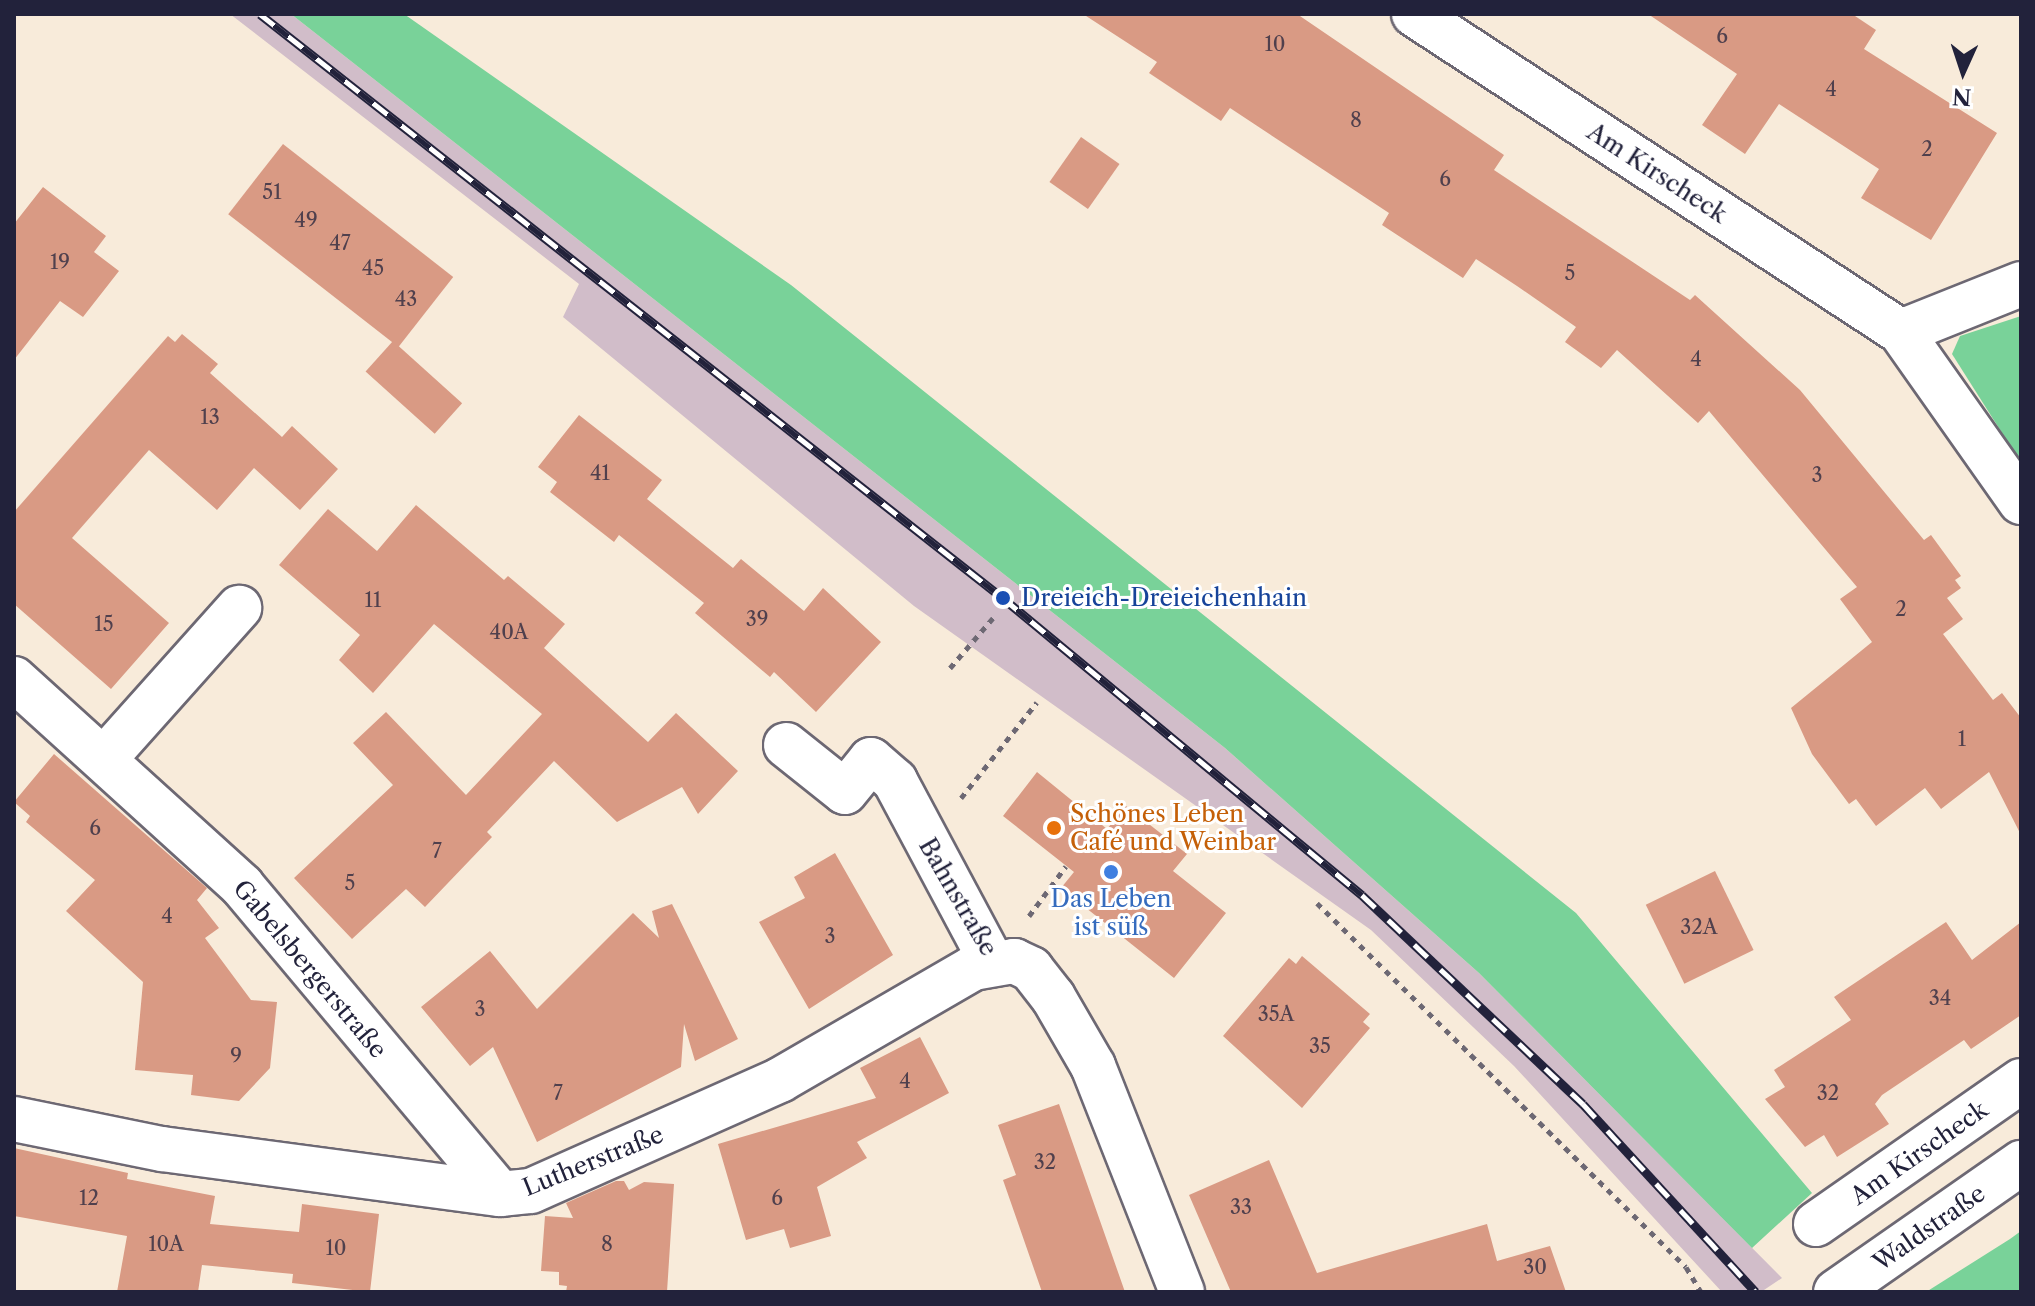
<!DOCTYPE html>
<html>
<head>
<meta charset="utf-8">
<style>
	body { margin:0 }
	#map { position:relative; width:2035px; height:1306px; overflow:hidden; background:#f8ebda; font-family:"Libre Caslon Text",serif }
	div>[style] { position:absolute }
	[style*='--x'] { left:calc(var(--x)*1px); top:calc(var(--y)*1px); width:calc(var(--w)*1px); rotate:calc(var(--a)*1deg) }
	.industrial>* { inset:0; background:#d1bdc9 }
	.green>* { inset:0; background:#79d299 }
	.building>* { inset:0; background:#d99a84; transform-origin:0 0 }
	.path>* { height:5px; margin-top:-2.5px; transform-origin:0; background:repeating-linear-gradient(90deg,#6d6873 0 6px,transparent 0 12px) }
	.roads { filter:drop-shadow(2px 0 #6d6873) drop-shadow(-2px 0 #6d6873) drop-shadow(0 2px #6d6873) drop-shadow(0 -2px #6d6873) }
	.minor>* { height:44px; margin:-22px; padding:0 22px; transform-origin:22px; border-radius:22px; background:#fff }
	.rail>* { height:9px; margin-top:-4.5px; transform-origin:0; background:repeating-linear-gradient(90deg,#fff 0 18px,#22223b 0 36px); box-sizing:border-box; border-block:2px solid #22223b }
	.dots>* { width:22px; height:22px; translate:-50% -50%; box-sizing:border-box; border:4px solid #fff; border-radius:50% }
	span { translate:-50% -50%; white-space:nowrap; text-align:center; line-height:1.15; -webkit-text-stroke:6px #fff; paint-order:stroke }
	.number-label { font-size:20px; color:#50404d }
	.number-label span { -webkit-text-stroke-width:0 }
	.street-label { font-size:24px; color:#22223b }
	.transit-label { font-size:24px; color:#164399 }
	.left { translate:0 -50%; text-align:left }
	.food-label { font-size:24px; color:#c56008 }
	.shop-label { font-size:24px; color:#366cbe }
	.frame { position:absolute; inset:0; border:16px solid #22223b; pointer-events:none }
	.north { position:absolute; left:1923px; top:32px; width:80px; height:80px; -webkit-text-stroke:6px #fff; paint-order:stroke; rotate:183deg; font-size:22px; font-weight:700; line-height:32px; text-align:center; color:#22223b }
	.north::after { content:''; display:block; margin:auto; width:28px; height:36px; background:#22223b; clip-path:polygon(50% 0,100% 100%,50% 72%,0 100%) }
</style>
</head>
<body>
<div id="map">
	<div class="industrial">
		<div style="clip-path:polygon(230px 14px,291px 14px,1225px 748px,1479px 973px,1782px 1278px,1761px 1292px,1722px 1292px,1514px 1066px,1371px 930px,914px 606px,563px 317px,579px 284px)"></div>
	</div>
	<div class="green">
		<div style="clip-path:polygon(291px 14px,404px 14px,791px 285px,1576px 913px,1812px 1193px,1752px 1248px,1479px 973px,1225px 748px)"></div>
		<div style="clip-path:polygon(2021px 316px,2021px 463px,1952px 354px,1960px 336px)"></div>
		<div style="clip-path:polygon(2021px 1231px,2021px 1292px,1926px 1292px,2010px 1239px)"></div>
	</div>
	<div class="building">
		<div style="clip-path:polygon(1083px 14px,1297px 14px,1504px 155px,1494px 170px,1690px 300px,1695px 295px,1800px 390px,1924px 540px,1931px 535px,1961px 576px,1955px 580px,1961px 588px,1947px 598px,1963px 619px,1943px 634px,1993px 700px,2002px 693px,2021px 718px,2021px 835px,1989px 772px,1941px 809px,1925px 788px,1876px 826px,1856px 799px,1849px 804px,1812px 754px,1791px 708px,1872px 642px,1840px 599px,1857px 587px,1709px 411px,1698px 423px,1617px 350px,1601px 368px,1565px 342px,1576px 327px,1517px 286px,1476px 259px,1463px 278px,1382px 225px,1389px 213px,1230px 108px,1221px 121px,1149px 73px,1157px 62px)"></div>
		<div style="clip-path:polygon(1648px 14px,1852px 14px,1876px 30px,1864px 49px,1997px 133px,1931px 240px,1861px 198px,1879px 169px,1779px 104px,1745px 154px,1702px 125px,1737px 74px)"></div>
		<div style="left:1081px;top:137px;width:47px;height:55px;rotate:35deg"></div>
		<div style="left:283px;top:144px;width:216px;height:89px;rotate:38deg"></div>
		<div style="clip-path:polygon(43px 187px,106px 236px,94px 252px,119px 271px,83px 317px,60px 301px,14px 360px,14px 224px)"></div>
		<div style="clip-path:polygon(182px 334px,218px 364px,210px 373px,282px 437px,292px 426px,338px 469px,300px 510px,254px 468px,217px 510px,149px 450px,72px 538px,169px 623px,111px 689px,14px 604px,14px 512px,168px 336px,175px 342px)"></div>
		<div style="left:393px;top:341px;width:93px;height:41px;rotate:42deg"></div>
		<div style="clip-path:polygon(579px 415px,662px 480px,647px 499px,733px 568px,741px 559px,804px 611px,823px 588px,881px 642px,816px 712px,774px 672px,770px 677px,695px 613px,704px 603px,619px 535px,614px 542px,550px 492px,557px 482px,538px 467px)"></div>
		<div style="clip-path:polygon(416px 505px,504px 580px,508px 576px,565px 624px,544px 648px,648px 742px,676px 713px,738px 771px,698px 814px,682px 787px,617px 822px,554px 761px,487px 832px,492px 837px,425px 907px,406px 889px,352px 939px,294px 878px,393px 785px,353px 743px,386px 712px,466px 795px,542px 714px,434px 624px,373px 693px,339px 660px,360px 635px,279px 565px,328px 509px,377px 551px)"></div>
		<div style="clip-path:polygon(54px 754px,207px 888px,197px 900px,219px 928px,205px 938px,251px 1000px,277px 1002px,270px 1068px,239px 1101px,191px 1095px,193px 1075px,135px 1070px,143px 982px,66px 911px,95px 880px,26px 822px,30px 816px,14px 802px)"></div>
		<div style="clip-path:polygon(1037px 772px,1107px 829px,1126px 806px,1187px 854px,1173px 871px,1226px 913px,1174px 978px,1061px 888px,1074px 872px,1003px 816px)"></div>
		<div style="clip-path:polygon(835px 853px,893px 955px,809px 1009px,759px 922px,805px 898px,794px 877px)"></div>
		<div style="left:1715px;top:871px;width:88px;height:77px;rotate:64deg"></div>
		<div style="clip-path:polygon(672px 904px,738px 1039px,695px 1061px,684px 1024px,681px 1067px,537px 1142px,493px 1047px,470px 1066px,421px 1007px,490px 951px,537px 1009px,633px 913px,659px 938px,652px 911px)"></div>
		<div style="clip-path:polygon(1946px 922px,1972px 960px,2021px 922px,2021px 1015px,1971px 1049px,1964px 1040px,1882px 1095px,1875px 1104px,1889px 1124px,1837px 1157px,1824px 1135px,1805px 1147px,1765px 1099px,1785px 1087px,1774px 1070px,1851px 1020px,1834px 997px)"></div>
		<div style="clip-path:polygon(1302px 956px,1370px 1014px,1363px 1022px,1370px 1028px,1302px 1108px,1223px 1036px,1289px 958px,1296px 964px)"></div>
		<div style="clip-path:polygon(920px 1037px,949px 1093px,857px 1142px,867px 1158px,817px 1187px,831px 1236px,790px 1248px,784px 1229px,746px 1240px,718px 1144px,876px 1098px,860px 1068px)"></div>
		<div style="clip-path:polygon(1059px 1104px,1125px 1292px,1042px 1292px,1003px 1180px,1016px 1175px,998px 1125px)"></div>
		<div style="clip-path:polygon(14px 1148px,128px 1173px,127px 1179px,215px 1196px,210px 1224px,299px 1232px,302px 1204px,379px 1214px,370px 1292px,292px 1283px,293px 1274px,202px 1265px,198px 1292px,117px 1292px,127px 1236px,14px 1216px)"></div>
		<div style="clip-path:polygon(1269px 1160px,1317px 1273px,1487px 1224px,1497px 1261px,1550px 1246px,1566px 1292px,1231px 1292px,1189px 1195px)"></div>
		<div style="clip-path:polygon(616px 1181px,624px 1181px,629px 1190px,644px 1182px,674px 1184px,667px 1292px,566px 1292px,567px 1286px,559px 1285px,559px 1272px,541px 1271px,545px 1216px,573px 1218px,566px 1203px)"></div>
	</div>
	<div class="path">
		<div style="--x:950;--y:668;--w:66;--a:-49.3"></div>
		<div style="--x:961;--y:798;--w:122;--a:-51.6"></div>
		<div style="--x:1317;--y:903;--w:518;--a:44.61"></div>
		<div style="--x:1686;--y:1267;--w:29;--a:59"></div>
		<div style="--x:1029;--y:916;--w:62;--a:-53.5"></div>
	</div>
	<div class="roads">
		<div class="minor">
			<div style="--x:1414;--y:14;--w:582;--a:33.14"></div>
			<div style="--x:1901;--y:332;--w:129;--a:-21.8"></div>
			<div style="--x:1901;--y:332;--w:208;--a:54.8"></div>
			<div style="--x:14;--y:679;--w:308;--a:42.2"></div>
			<div style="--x:242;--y:886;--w:402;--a:50"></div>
			<div style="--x:786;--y:745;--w:75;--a:38.5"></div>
			<div style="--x:845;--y:792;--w:41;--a:-50.9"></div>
			<div style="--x:871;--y:760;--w:32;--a:41"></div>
			<div style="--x:895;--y:781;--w:206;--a:61.9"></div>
			<div style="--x:104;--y:759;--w:203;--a:-48.2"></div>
			<div style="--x:14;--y:1119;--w:151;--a:11.5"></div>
			<div style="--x:162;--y:1149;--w:341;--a:7.6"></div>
			<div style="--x:500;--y:1194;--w:31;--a:-6"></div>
			<div style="--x:531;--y:1191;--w:273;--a:-24"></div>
			<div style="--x:780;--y:1080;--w:223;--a:-30.1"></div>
			<div style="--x:973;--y:968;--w:42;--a:-9.7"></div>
			<div style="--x:1014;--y:961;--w:19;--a:25"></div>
			<div style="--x:1031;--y:969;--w:36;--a:52"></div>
			<div style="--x:1053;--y:997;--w:80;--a:59.9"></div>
			<div style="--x:1093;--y:1066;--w:243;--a:68.5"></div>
			<div style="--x:1816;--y:1224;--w:250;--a:-34.9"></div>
			<div style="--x:1836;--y:1292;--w:226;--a:-34.9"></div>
		</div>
	</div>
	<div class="rail">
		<div style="--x:260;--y:14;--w:945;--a:38.17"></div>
		<div style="--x:1003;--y:598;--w:466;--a:39.6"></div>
		<div style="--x:1362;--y:895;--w:304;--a:43.4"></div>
		<div style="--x:1583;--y:1104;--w:255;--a:47.4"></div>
	</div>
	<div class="dots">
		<div style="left:1003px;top:598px;background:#1a4fb4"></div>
		<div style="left:1054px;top:828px;background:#e8710a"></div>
		<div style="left:1111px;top:872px;background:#3f7fe0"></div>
	</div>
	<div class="number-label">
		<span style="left:1722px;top:36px">6</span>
		<span style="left:1275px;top:44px">10</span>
		<span style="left:1831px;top:89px">4</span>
		<span style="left:1356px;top:120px">8</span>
		<span style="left:1927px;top:149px">2</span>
		<span style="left:1445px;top:179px">6</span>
		<span style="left:272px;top:192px">51</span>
		<span style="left:306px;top:220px">49</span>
		<span style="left:340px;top:243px">47</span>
		<span style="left:60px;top:262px">19</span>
		<span style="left:373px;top:268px">45</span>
		<span style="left:1570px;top:273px">5</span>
		<span style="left:406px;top:299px">43</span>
		<span style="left:1696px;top:359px">4</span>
		<span style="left:210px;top:417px">13</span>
		<span style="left:600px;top:473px">41</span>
		<span style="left:1817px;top:475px">3</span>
		<span style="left:373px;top:600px">11</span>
		<span style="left:1901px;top:609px">2</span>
		<span style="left:757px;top:619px">39</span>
		<span style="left:104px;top:624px">15</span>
		<span style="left:509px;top:632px">40A</span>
		<span style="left:1962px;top:739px">1</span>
		<span style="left:95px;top:828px">6</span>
		<span style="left:437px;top:851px">7</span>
		<span style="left:350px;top:883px">5</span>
		<span style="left:167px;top:916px">4</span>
		<span style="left:1699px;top:927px">32A</span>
		<span style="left:830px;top:936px">3</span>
		<span style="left:1940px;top:998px">34</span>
		<span style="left:480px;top:1009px">3</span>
		<span style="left:1276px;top:1014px">35A</span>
		<span style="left:1320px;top:1046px">35</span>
		<span style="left:236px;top:1056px">9</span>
		<span style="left:905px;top:1081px">4</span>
		<span style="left:558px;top:1093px">7</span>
		<span style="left:1828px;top:1093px">32</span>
		<span style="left:1045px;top:1162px">32</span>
		<span style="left:89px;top:1198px">12</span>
		<span style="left:777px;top:1198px">6</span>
		<span style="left:1241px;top:1207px">33</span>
		<span style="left:166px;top:1244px">10A</span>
		<span style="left:607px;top:1244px">8</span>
		<span style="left:336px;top:1248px">10</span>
		<span style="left:1535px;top:1267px">30</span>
	</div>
	<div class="street-label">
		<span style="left:1657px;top:173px;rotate:33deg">Am Kirscheck</span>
		<span style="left:958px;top:897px;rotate:60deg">Bahnstraße</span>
		<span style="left:310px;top:969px;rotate:50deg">Gabelsbergerstraße</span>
		<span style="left:1919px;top:1153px;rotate:-35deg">Am Kirscheck</span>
		<span style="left:593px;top:1161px;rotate:-22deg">Lutherstraße</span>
		<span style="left:1929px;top:1228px;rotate:-35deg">Waldstraße</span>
	</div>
	<div class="transit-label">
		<span class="left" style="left:1021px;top:598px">Dreieich-Dreieichenhain</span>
	</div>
	<div class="food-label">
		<span class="left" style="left:1070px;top:828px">Schönes Leben<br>Café und Weinbar</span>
	</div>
	<div class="shop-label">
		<span style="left:1111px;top:913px">Das Leben<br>ist süß</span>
	</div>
	<div class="frame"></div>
	<div class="north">N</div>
</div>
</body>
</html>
